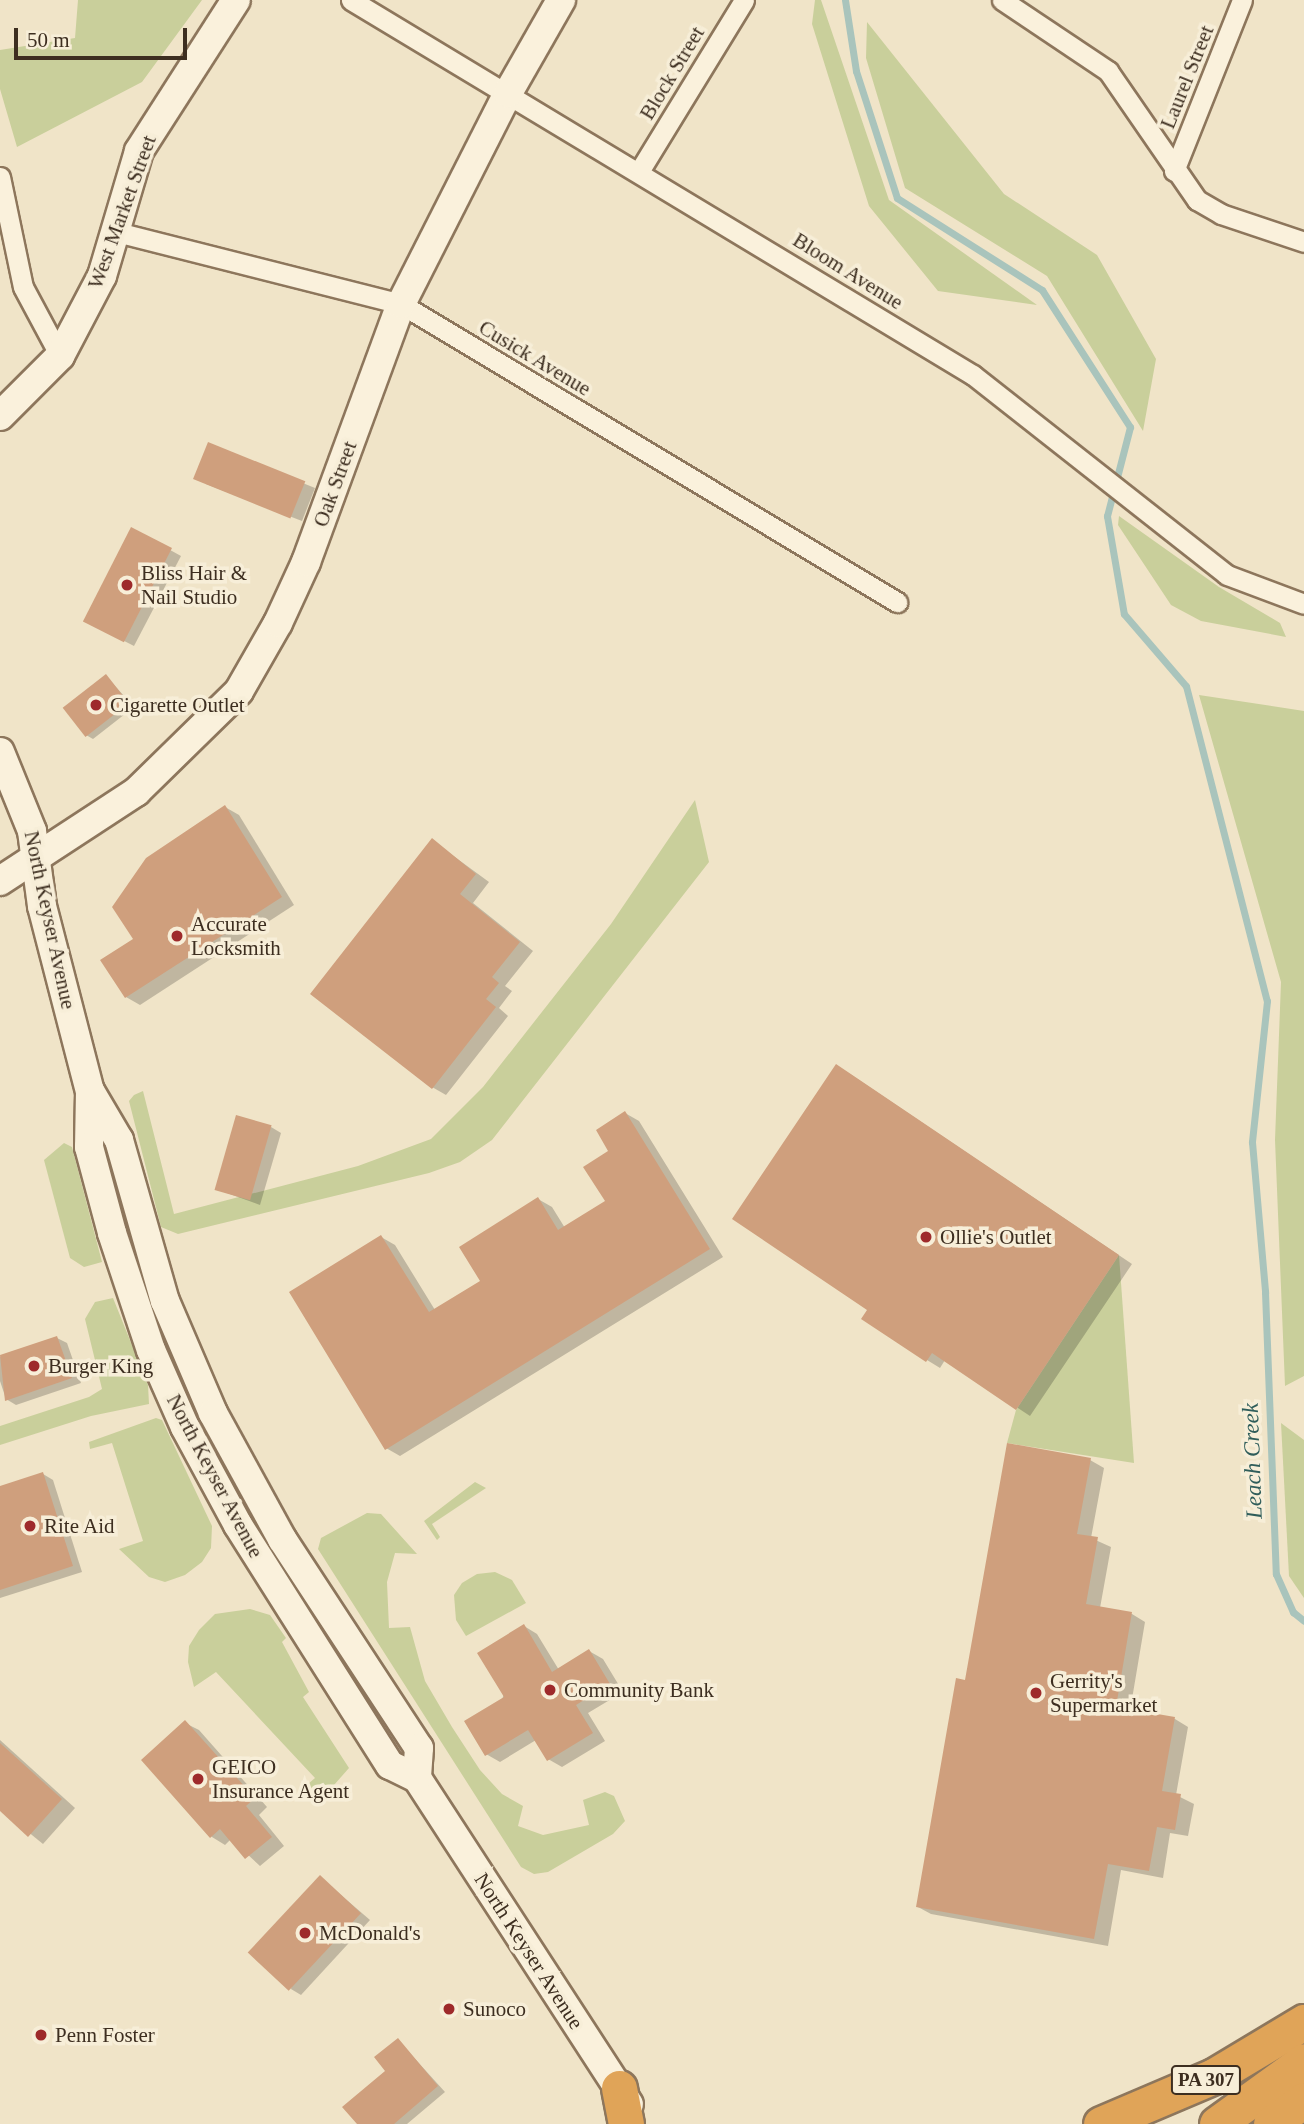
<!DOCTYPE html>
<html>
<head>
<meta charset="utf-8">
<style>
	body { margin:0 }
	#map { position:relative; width:1304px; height:2124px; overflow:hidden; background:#f0e4c8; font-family:"Times New Roman",serif }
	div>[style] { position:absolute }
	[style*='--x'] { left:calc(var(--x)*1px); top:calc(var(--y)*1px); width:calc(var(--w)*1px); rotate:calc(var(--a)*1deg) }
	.green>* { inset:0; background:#c9cf9b }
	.shadow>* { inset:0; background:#0003 }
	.stream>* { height:7px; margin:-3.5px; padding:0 3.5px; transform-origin:3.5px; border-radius:3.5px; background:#a9c4bc }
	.building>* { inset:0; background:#cf9f7d; transform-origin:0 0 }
	.roads { filter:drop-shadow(2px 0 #8d765c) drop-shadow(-2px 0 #8d765c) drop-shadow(0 2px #8d765c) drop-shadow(0 -2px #8d765c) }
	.street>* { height:19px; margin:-9.5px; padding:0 9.5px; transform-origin:9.5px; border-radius:9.5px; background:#faf1dc }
	.secondary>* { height:28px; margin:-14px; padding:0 14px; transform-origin:14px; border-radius:14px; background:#faf1dc }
	.highway>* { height:35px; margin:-17.5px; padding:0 17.5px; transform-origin:17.5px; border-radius:17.5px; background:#e0a458 }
	.dots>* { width:19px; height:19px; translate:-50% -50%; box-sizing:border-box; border:4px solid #f7eed8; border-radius:50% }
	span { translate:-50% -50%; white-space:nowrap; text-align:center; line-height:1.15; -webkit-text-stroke:7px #f7eed8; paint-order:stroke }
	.shield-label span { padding:2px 5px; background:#f7eed8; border:2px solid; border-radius:5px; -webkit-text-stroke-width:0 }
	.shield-label { font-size:19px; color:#3d2e20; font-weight:700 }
	.street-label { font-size:21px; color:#3d2e20 }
	.poi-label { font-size:21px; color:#3d2e20 }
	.left { translate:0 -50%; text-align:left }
	.water-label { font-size:23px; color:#2f5d5a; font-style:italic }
	.scale { position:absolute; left:14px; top:28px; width:173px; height:32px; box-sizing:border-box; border:4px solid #3d2e20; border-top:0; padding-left:9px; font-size:21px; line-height:24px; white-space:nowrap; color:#3d2e20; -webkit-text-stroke:5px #f7eed8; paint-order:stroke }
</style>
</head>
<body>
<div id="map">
	<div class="green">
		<div style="clip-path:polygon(78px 0,202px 0,142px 82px,17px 147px,0 89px,0 50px,75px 38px)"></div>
		<div style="clip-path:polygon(815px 0,821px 0,889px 200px,1037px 305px,938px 291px,869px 206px,812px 24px)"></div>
		<div style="clip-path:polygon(867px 22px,1004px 194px,1097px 255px,1156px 359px,1143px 431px,1047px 276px,905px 188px,866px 58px)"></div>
		<div style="clip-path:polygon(1119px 516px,1219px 587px,1280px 623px,1286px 637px,1201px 621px,1171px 605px,1118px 525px)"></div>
		<div style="clip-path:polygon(1199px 695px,1304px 711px,1304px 1376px,1285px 1386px,1275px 1140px,1281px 982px)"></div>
		<div style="clip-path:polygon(695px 800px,709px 862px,492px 1140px,460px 1162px,429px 1173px,178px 1234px,161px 1227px,129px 1101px,134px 1095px,143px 1091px,174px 1214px,358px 1166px,431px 1139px,483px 1087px,611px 924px)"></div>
		<div style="clip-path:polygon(64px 1143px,72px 1147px,102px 1262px,84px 1267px,70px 1258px,44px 1160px)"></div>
		<div style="clip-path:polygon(1119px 1255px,1134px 1463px,1007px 1443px,1016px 1410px)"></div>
		<div style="clip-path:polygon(113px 1298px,148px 1385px,149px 1404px,91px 1416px,0 1445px,0 1426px,89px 1397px,102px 1389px,85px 1319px,95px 1302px)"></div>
		<div style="clip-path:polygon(156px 1418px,162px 1420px,212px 1526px,211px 1548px,202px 1562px,185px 1575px,165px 1582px,149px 1577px,119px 1549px,143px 1541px,112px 1443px,90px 1449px,89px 1442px)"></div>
		<div style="clip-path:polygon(1281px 1423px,1304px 1440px,1304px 1598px,1289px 1576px)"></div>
		<div style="clip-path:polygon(475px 1482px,486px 1488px,432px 1524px,440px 1537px,437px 1540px,424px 1521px)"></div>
		<div style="clip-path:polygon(367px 1513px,381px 1514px,417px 1554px,395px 1553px,387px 1582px,389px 1628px,410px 1627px,425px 1681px,452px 1727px,480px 1770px,502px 1794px,523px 1806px,518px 1826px,543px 1835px,589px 1825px,583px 1800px,605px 1792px,614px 1796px,625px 1821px,613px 1834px,548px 1872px,534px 1874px,521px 1867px,318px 1549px,321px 1538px)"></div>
		<div style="clip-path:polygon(495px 1572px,512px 1580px,526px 1603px,466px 1636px,456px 1620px,454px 1595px,462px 1583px,477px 1574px)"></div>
		<div style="clip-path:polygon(250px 1609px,270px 1615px,286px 1638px,282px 1642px,309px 1692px,303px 1697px,349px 1768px,319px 1802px,301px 1790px,315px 1778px,216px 1672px,194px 1687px,188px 1662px,189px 1646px,199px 1630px,215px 1614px)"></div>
	</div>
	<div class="shadow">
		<div style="clip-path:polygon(209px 445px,315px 488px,302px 521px,206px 484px)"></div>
		<div style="clip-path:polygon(132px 529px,181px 556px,134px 646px,95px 626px)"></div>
		<div style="clip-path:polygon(106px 676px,134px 707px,93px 739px,86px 735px)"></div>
		<div style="clip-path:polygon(225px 807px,239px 815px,294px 905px,140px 1005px,126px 997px,135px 939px)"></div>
		<div style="clip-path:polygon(433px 841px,489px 882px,473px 903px,533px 951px,505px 986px,512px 991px,499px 1008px,508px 1016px,446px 1095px,432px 1087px)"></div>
		<div style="clip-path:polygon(850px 1074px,1132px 1264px,1030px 1416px,945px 1360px,940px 1368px,927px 1360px,870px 1309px)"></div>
		<div style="clip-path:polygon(625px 1113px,639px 1121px,723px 1257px,400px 1456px,386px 1448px,381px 1237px,395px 1245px,435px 1310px,482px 1281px,538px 1199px,552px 1207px,565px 1228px,607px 1202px,611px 1152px)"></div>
		<div style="clip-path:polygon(271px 1127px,281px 1133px,260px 1205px,216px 1189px)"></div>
		<div style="clip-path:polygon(57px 1338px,67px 1343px,81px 1383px,16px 1405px,6px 1399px,0 1381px,0 1357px)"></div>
		<div style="clip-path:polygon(1090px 1460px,1104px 1468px,1091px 1538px,1111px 1547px,1100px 1608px,1132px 1614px,1145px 1622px,1130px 1711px,1175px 1719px,1188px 1727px,1176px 1795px,1194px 1804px,1188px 1836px,1170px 1833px,1163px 1878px,1121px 1870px,1108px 1946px,931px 1914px,918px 1907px,967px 1682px)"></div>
		<div style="clip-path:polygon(43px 1474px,53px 1480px,82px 1572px,0 1598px,0 1488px)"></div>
		<div style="clip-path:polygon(524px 1626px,537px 1634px,559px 1670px,589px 1651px,603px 1659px,623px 1692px,588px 1713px,605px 1741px,562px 1767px,548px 1759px,536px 1740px,500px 1762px,486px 1754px)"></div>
		<div style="clip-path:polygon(185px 1723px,199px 1730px,267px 1807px,259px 1815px,284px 1846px,260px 1866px,231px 1839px,225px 1845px,212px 1837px,143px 1760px)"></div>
		<div style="clip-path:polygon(0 1740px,75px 1808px,43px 1844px,0 1809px)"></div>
		<div style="clip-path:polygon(320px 1877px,370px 1920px,301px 1995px,291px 1989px)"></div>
		<div style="clip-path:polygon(398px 2040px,445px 2092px,407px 2124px,359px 2124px,387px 2071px)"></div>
	</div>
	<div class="stream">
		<div style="--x:845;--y:0;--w:72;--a:81.2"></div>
		<div style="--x:856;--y:71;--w:133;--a:72.1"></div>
		<div style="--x:897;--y:198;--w:172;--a:32.4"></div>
		<div style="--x:1042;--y:290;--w:163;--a:57.3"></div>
		<div style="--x:1130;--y:427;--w:92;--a:104.5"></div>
		<div style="--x:1107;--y:516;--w:99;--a:80.2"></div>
		<div style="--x:1124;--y:614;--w:95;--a:49.3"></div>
		<div style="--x:1186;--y:686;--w:325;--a:75.6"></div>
		<div style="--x:1267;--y:1001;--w:142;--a:96.1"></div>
		<div style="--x:1252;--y:1142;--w:151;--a:85"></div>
		<div style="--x:1265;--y:1292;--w:282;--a:87.8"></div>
		<div style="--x:1276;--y:1574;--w:42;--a:65.9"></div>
		<div style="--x:1293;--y:1612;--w:14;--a:39"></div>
	</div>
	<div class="building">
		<div style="left:208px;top:442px;width:105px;height:40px;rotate:22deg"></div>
		<div style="left:131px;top:527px;width:46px;height:106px;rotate:27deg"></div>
		<div style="left:106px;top:674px;width:37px;height:55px;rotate:52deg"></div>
		<div style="clip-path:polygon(225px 805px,282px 897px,125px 998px,100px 960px,133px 939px,112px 907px,146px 858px)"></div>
		<div style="clip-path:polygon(432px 838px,476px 874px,460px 894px,520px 942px,492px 977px,499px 983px,486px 999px,496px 1007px,432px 1089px,310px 994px)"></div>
		<div style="clip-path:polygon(836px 1064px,1119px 1255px,1016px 1410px,932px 1353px,926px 1362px,861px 1319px,867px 1310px,732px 1219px)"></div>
		<div style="clip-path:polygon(625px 1111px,710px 1249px,385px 1450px,289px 1292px,381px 1235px,429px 1312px,480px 1281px,459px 1247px,538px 1197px,558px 1230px,605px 1201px,583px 1167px,608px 1151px,596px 1130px)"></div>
		<div style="left:236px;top:1115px;width:37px;height:78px;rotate:16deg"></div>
		<div style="clip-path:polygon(57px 1336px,72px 1378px,5px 1401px,0 1355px)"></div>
		<div style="clip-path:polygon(1007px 1443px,1091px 1458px,1077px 1534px,1098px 1537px,1086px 1604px,1132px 1612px,1116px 1707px,1175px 1717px,1162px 1791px,1181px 1794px,1175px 1830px,1157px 1827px,1149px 1871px,1108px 1864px,1094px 1939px,916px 1907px,956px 1678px,965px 1680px)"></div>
		<div style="clip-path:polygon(43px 1472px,73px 1566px,0 1590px,0 1486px)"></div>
		<div style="clip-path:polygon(524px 1624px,552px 1672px,589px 1649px,610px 1684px,576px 1705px,593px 1733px,547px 1761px,528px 1730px,485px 1756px,464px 1721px,504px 1697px,477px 1653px)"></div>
		<div style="clip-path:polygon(185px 1720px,255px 1798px,246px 1806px,272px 1837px,245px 1859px,220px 1829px,210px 1838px,141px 1760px)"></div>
		<div style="clip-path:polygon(0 1743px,62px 1799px,28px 1837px,0 1811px)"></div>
		<div style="left:320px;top:1875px;width:56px;height:106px;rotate:43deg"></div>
		<div style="clip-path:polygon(398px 2038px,438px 2086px,394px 2124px,357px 2124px,342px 2107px,385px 2071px,374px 2057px)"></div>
	</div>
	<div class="roads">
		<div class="street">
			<div style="--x:351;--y:0;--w:726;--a:31.09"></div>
			<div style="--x:973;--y:375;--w:323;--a:38.2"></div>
			<div style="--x:1227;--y:575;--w:82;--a:20.6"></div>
			<div style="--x:1002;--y:0;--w:128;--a:33.8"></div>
			<div style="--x:1108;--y:71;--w:157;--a:55.4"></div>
			<div style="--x:1197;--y:200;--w:28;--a:30"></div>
			<div style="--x:1221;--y:214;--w:88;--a:18.6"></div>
			<div style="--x:640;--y:170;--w:199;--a:-58.5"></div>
			<div style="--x:1174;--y:171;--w:184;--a:-68.3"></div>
			<div style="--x:0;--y:177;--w:112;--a:78.2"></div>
			<div style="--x:23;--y:287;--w:78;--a:61.8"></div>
			<div style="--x:117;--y:232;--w:293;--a:14.2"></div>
			<div style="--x:401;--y:304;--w:579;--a:31"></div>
		</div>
		<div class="secondary">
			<div style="--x:0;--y:416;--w:85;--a:-45"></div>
			<div style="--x:60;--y:356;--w:90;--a:-62.3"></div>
			<div style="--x:102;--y:276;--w:130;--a:-73.5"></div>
			<div style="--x:139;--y:151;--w:179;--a:-57.3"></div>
			<div style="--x:0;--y:752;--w:85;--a:67.9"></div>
			<div style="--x:32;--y:831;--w:76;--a:82.4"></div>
			<div style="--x:42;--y:906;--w:191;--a:75.5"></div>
			<div style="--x:90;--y:1091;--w:56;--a:91"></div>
			<div style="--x:89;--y:1147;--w:89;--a:75"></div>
			<div style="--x:112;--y:1233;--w:123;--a:71.6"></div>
			<div style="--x:151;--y:1350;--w:84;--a:66.2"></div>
			<div style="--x:185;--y:1427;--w:111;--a:61.6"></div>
			<div style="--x:238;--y:1525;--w:284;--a:57.7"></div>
			<div style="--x:390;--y:1765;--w:30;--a:26"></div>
			<div style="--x:417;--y:1778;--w:389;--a:57"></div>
			<div style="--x:0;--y:881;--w:163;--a:-33.2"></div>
			<div style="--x:136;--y:792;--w:144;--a:-44.4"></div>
			<div style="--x:239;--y:691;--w:78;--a:-60.2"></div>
			<div style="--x:278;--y:623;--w:67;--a:-65.3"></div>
			<div style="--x:306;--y:562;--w:275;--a:-69.8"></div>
			<div style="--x:401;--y:304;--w:237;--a:-63.1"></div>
			<div style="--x:508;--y:93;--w:107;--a:-60.3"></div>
			<div style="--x:90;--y:1091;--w:57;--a:59.4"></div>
			<div style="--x:119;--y:1140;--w:167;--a:74.1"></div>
			<div style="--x:165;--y:1301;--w:122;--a:66.8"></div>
			<div style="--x:213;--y:1413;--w:144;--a:61.3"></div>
			<div style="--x:282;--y:1539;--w:250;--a:56.8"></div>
			<div style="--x:419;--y:1748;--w:30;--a:94"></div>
		</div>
		<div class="highway">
			<div style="--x:619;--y:2088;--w:37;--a:79"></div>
			<div style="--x:1101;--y:2124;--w:123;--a:-23"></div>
			<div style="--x:1214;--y:2076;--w:105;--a:-31"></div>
			<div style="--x:1217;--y:2124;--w:107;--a:-35.9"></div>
			<div style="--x:1271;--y:2124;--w:41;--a:-36"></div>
		</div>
	</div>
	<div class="dots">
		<div style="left:127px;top:585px;background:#9e2a2b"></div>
		<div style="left:96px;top:705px;background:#9e2a2b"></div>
		<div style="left:177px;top:936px;background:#9e2a2b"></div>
		<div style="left:926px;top:1237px;background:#9e2a2b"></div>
		<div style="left:34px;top:1366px;background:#9e2a2b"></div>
		<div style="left:30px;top:1526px;background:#9e2a2b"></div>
		<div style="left:550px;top:1690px;background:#9e2a2b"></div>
		<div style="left:1036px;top:1693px;background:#9e2a2b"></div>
		<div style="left:198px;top:1779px;background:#9e2a2b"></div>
		<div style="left:305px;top:1933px;background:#9e2a2b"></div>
		<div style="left:449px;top:2009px;background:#9e2a2b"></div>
		<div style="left:41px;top:2035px;background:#9e2a2b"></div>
	</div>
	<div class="shield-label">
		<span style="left:1206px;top:2080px">PA 307</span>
	</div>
	<div class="street-label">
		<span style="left:672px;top:73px;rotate:-59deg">Block Street</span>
		<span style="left:1187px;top:77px;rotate:-68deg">Laurel Street</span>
		<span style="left:122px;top:212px;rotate:-70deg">West Market Street</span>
		<span style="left:848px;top:271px;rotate:32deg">Bloom Avenue</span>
		<span style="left:535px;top:358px;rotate:31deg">Cusick Avenue</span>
		<span style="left:335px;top:484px;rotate:-70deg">Oak Street</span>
		<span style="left:50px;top:920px;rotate:78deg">North Keyser Avenue</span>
		<span style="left:215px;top:1476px;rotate:62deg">North Keyser Avenue</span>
		<span style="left:529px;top:1951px;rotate:57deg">North Keyser Avenue</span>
	</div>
	<div class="poi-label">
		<span class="left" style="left:141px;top:585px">Bliss Hair &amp;<br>Nail Studio</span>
		<span class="left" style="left:110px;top:705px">Cigarette Outlet</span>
		<span class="left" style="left:191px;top:936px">Accurate<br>Locksmith</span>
		<span class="left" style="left:940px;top:1237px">Ollie's Outlet</span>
		<span class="left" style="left:48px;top:1366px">Burger King</span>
		<span class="left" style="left:44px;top:1526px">Rite Aid</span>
		<span class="left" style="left:1050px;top:1693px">Gerrity's<br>Supermarket</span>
		<span class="left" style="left:564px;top:1690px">Community Bank</span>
		<span class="left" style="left:212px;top:1779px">GEICO<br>Insurance Agent</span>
		<span class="left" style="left:319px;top:1933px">McDonald's</span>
		<span class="left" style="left:463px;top:2009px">Sunoco</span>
		<span class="left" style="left:55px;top:2035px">Penn Foster</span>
	</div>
	<div class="water-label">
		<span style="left:1253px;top:1461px;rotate:-92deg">Leach Creek</span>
	</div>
	<div class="scale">50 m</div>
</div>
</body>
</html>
